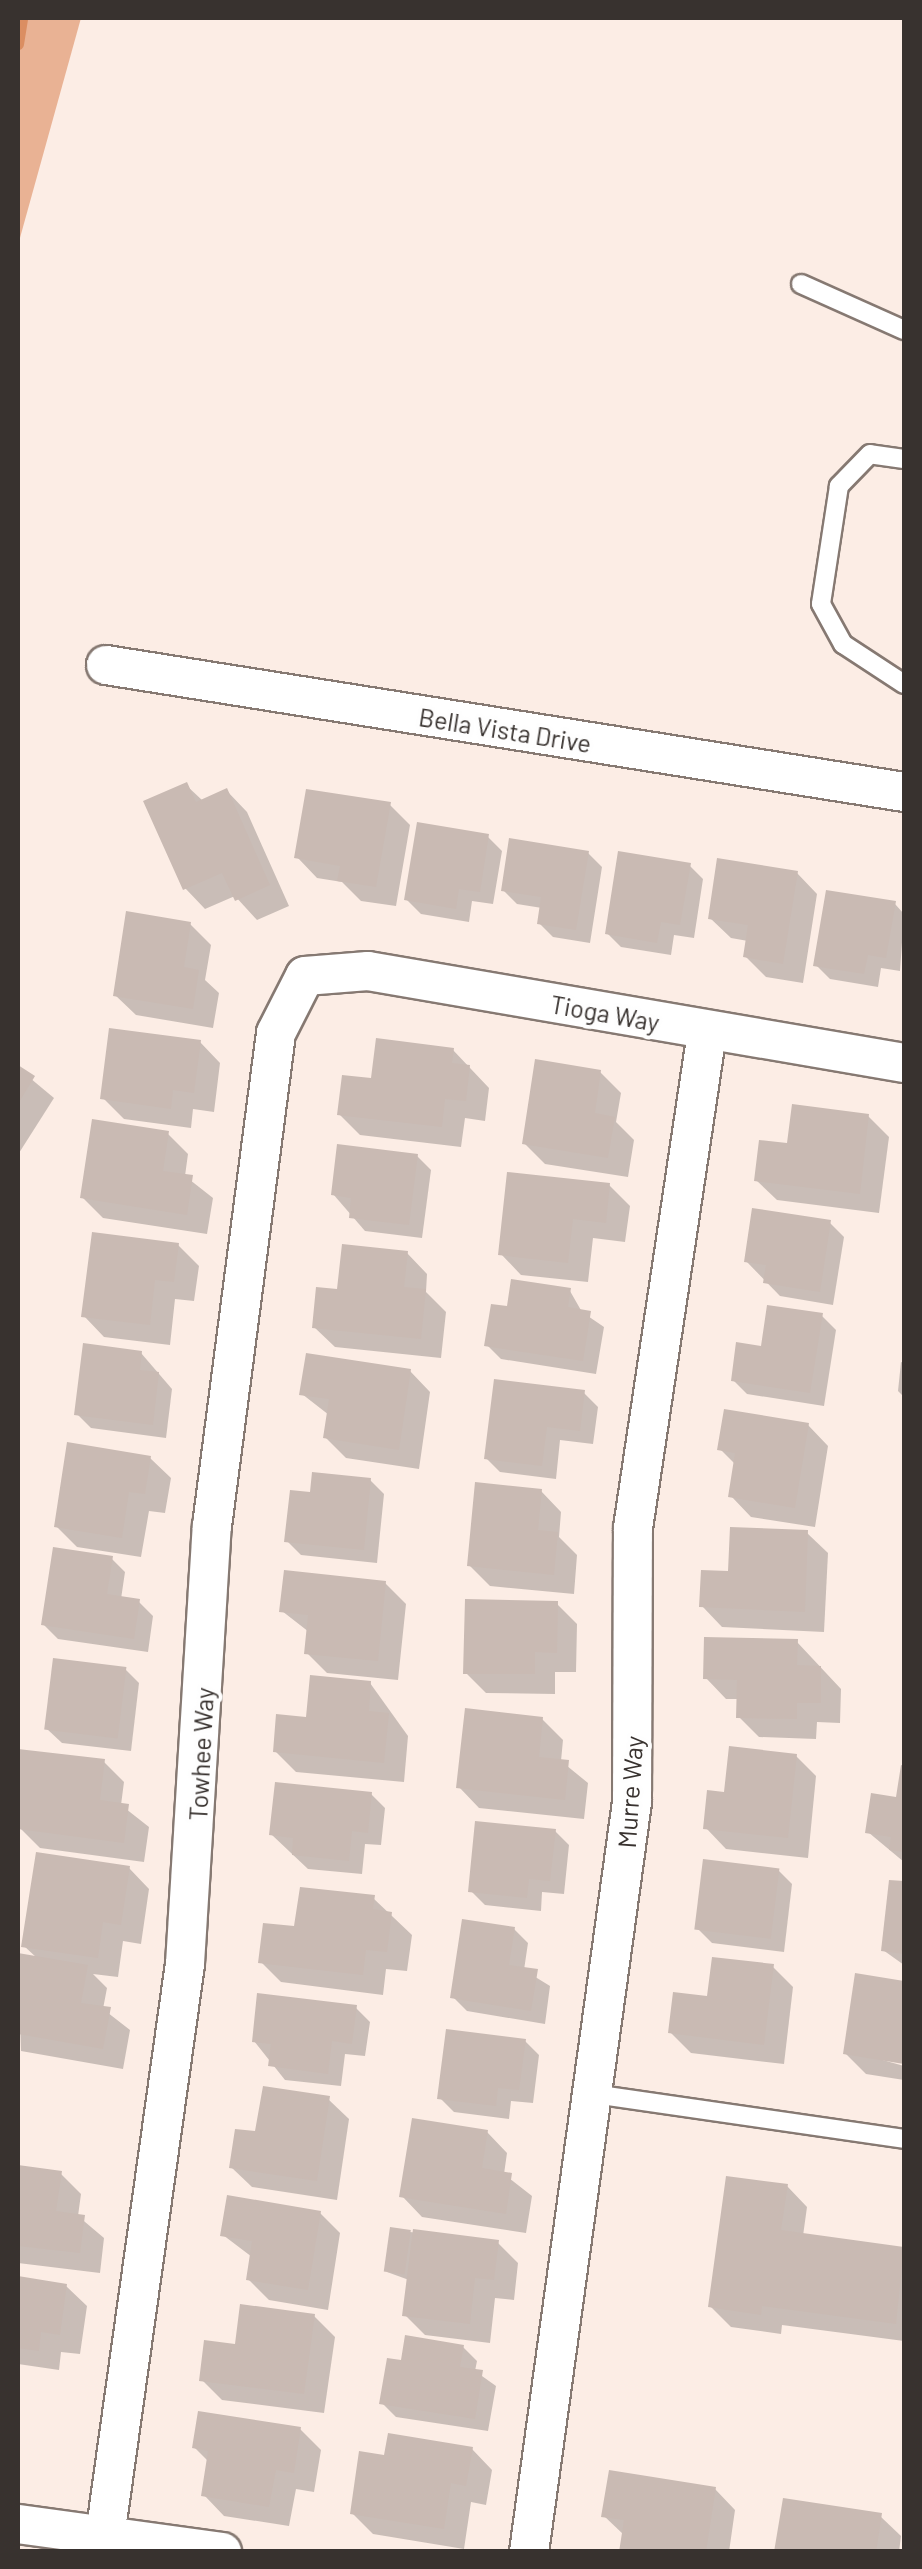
<!DOCTYPE html>
<html>
<head>
<meta charset="utf-8">
<style>
	body { margin:0 }
	#map { position:relative; width:922px; height:2569px; overflow:hidden; background:#fcede5; font-family:Barlow,sans-serif }
	div>[style] { position:absolute }
	[style*='--x'] { left:calc(var(--x)*1px); top:calc(var(--y)*1px); width:calc(var(--w)*1px); rotate:calc(var(--a)*1deg) }
	.green>* { inset:0; background:#e9b294 }
	.shadow>* { inset:0; background:#0003 }
	.stream>* { height:11px; margin:-5.5px; padding:0 5.5px; transform-origin:5.5px; border-radius:5.5px; background:#db8e62 }
	.building>* { inset:0; background:#c9bab3; transform-origin:0 0 }
	.roads { filter:drop-shadow(2px 0 #867972) drop-shadow(-2px 0 #867972) drop-shadow(0 2px #867972) drop-shadow(0 -2px #867972) }
	.service>* { height:18px; margin:-9px; padding:0 9px; transform-origin:9px; border-radius:9px; background:#fff }
	.minor>* { height:38px; margin:-19px; padding:0 19px; transform-origin:19px; border-radius:19px; background:#fff }
	span { translate:-50% -50%; white-space:nowrap; text-align:center; line-height:1.15; -webkit-text-stroke:8px #fefefe; paint-order:stroke }
	.street-label { font-size:25px; color:#38322f }
	.frame { position:absolute; inset:0; border:20px solid #38322f; pointer-events:none }
</style>
</head>
<body>
<div id="map">
	<div class="green">
		<div style="clip-path:polygon(18px 18px,81px 18px,18px 245px)"></div>
	</div>
	<div class="shadow">
		<div style="clip-path:polygon(186px 785px,203px 801px,227px 791px,247px 812px,289px 906px,257px 920px,235px 896px,205px 909px,185px 888px)"></div>
		<div style="clip-path:polygon(390px 805px,410px 825px,396px 906px,361px 901px,342px 882px,317px 878px,297px 857px)"></div>
		<div style="clip-path:polygon(488px 837px,502px 851px,493px 904px,472px 901px,469px 922px,421px 914px,407px 900px)"></div>
		<div style="clip-path:polygon(588px 853px,602px 867px,590px 943px,553px 937px,539px 923px,542px 908px,517px 904px,503px 890px)"></div>
		<div style="clip-path:polygon(689px 865px,703px 879px,694px 938px,674px 935px,671px 955px,621px 947px,607px 933px)"></div>
		<div style="clip-path:polygon(797px 873px,817px 894px,803px 983px,766px 977px,745px 956px,748px 941px,731px 938px,710px 918px)"></div>
		<div style="clip-path:polygon(895px 904px,904px 914px,900px 971px,881px 968px,878px 987px,830px 979px,816px 965px)"></div>
		<div style="clip-path:polygon(190px 924px,211px 945px,205px 980px,219px 993px,213px 1028px,136px 1015px,115px 995px)"></div>
		<div style="clip-path:polygon(200px 1042px,220px 1063px,214px 1112px,193px 1109px,191px 1128px,124px 1119px,103px 1098px)"></div>
		<div style="clip-path:polygon(453px 1050px,489px 1088px,485px 1121px,465px 1118px,461px 1147px,360px 1135px,339px 1114px,373px 1081px)"></div>
		<div style="clip-path:polygon(18px 1068px,54px 1098px,19px 1153px,18px 1153px)"></div>
		<div style="clip-path:polygon(600px 1072px,621px 1093px,616px 1122px,634px 1140px,628px 1177px,545px 1164px,524px 1143px)"></div>
		<div style="clip-path:polygon(868px 1116px,889px 1137px,879px 1213px,777px 1200px,756px 1180px,789px 1146px)"></div>
		<div style="clip-path:polygon(168px 1134px,188px 1154px,185px 1176px,213px 1198px,207px 1234px,103px 1218px,82px 1197px)"></div>
		<div style="clip-path:polygon(417px 1156px,431px 1170px,422px 1238px,365px 1231px,333px 1194px)"></div>
		<div style="clip-path:polygon(609px 1185px,630px 1206px,625px 1242px,593px 1238px,588px 1282px,521px 1275px,501px 1254px)"></div>
		<div style="clip-path:polygon(830px 1223px,844px 1237px,833px 1305px,780px 1296px,746px 1261px)"></div>
		<div style="clip-path:polygon(178px 1245px,199px 1266px,194px 1301px,175px 1299px,170px 1345px,104px 1337px,84px 1316px)"></div>
		<div style="clip-path:polygon(407px 1253px,427px 1274px,426px 1292px,446px 1312px,441px 1358px,335px 1347px,314px 1327px,339px 1291px)"></div>
		<div style="clip-path:polygon(570px 1291px,582px 1312px,604px 1327px,596px 1374px,501px 1359px,487px 1345px,509px 1309px)"></div>
		<div style="clip-path:polygon(822px 1316px,836px 1330px,824px 1406px,747px 1394px,733px 1380px,763px 1349px)"></div>
		<div style="clip-path:polygon(141px 1353px,172px 1389px,166px 1438px,91px 1428px,77px 1414px)"></div>
		<div style="clip-path:polygon(901px 1362px,904px 1363px,904px 1397px,898px 1391px)"></div>
		<div style="clip-path:polygon(410px 1371px,430px 1392px,419px 1469px,346px 1458px,326px 1438px,329px 1415px,302px 1394px)"></div>
		<div style="clip-path:polygon(584px 1393px,598px 1407px,593px 1444px,560px 1440px,556px 1479px,500px 1472px,486px 1458px)"></div>
		<div style="clip-path:polygon(808px 1425px,828px 1446px,815px 1527px,751px 1517px,731px 1496px,736px 1465px,720px 1449px)"></div>
		<div style="clip-path:polygon(150px 1458px,171px 1478px,165px 1513px,149px 1511px,141px 1557px,77px 1547px,57px 1527px)"></div>
		<div style="clip-path:polygon(370px 1480px,384px 1494px,377px 1563px,301px 1555px,287px 1541px,312px 1495px)"></div>
		<div style="clip-path:polygon(541px 1491px,561px 1512px,559px 1537px,577px 1555px,574px 1594px,490px 1586px,469px 1565px)"></div>
		<div style="clip-path:polygon(807px 1533px,828px 1553px,824px 1632px,722px 1627px,702px 1606px,730px 1574px)"></div>
		<div style="clip-path:polygon(111px 1558px,125px 1572px,121px 1599px,139px 1602px,153px 1616px,148px 1652px,58px 1639px,44px 1625px)"></div>
		<div style="clip-path:polygon(385px 1583px,406px 1604px,398px 1680px,327px 1673px,307px 1653px,309px 1632px,282px 1611px)"></div>
		<div style="clip-path:polygon(557px 1604px,577px 1624px,576px 1672px,555px 1672px,555px 1694px,486px 1693px,466px 1673px)"></div>
		<div style="clip-path:polygon(797px 1642px,841px 1689px,840px 1723px,817px 1722px,816px 1739px,759px 1737px,739px 1717px,739px 1699px,726px 1699px,706px 1678px)"></div>
		<div style="clip-path:polygon(125px 1669px,139px 1683px,131px 1751px,62px 1743px,47px 1729px)"></div>
		<div style="clip-path:polygon(370px 1683px,408px 1736px,404px 1782px,296px 1772px,275px 1751px)"></div>
		<div style="clip-path:polygon(542px 1719px,563px 1740px,561px 1761px,588px 1783px,584px 1819px,479px 1808px,459px 1787px)"></div>
		<div style="clip-path:polygon(18px 1751px,104px 1762px,124px 1782px,121px 1805px,149px 1827px,144px 1862px,40px 1848px,20px 1828px)"></div>
		<div style="clip-path:polygon(796px 1756px,816px 1776px,808px 1858px,726px 1849px,706px 1828px,726px 1795px)"></div>
		<div style="clip-path:polygon(903px 1768px,904px 1768px,904px 1862px,868px 1832px,898px 1800px)"></div>
		<div style="clip-path:polygon(371px 1794px,385px 1808px,381px 1845px,365px 1844px,362px 1874px,308px 1869px,272px 1835px)"></div>
		<div style="clip-path:polygon(555px 1831px,569px 1845px,564px 1894px,542px 1892px,541px 1911px,485px 1905px,471px 1891px)"></div>
		<div style="clip-path:polygon(129px 1868px,149px 1889px,141px 1944px,123px 1941px,118px 1977px,93px 1974px,107px 1988px,103px 2009px,130px 2030px,123px 2069px,21px 2051px,18px 1955px,37px 1958px,24px 1946px)"></div>
		<div style="clip-path:polygon(778px 1870px,792px 1884px,784px 1952px,712px 1943px,698px 1929px)"></div>
		<div style="clip-path:polygon(892px 1882px,904px 1884px,904px 1965px,883px 1950px)"></div>
		<div style="clip-path:polygon(373px 1898px,412px 1935px,407px 1971px,386px 1969px,383px 1995px,281px 1982px,261px 1962px,297px 1929px)"></div>
		<div style="clip-path:polygon(514px 1929px,528px 1943px,524px 1970px,550px 1986px,545px 2024px,467px 2011px,453px 1997px)"></div>
		<div style="clip-path:polygon(773px 1967px,793px 1987px,784px 2064px,691px 2053px,670px 2032px,709px 1998px)"></div>
		<div style="clip-path:polygon(858px 1976px,904px 1984px,904px 2061px,865px 2055px,904px 2066px,904px 2080px,866px 2074px,845px 2053px)"></div>
		<div style="clip-path:polygon(356px 2008px,370px 2022px,365px 2056px,345px 2054px,341px 2086px,285px 2080px,254px 2041px)"></div>
		<div style="clip-path:polygon(525px 2041px,539px 2055px,533px 2103px,511px 2101px,509px 2119px,454px 2112px,440px 2098px)"></div>
		<div style="clip-path:polygon(328px 2099px,349px 2119px,337px 2200px,252px 2187px,231px 2167px,257px 2134px)"></div>
		<div style="clip-path:polygon(487px 2132px,507px 2153px,504px 2174px,532px 2196px,526px 2233px,422px 2217px,402px 2196px)"></div>
		<div style="clip-path:polygon(18px 2168px,60px 2173px,81px 2194px,78px 2216px,104px 2238px,100px 2273px,18px 2263px)"></div>
		<div style="clip-path:polygon(787px 2186px,807px 2207px,803px 2236px,904px 2249px,904px 2341px,782px 2325px,781px 2334px,731px 2327px,710px 2306px)"></div>
		<div style="clip-path:polygon(320px 2213px,340px 2233px,328px 2310px,269px 2300px,248px 2279px,252px 2257px,223px 2235px)"></div>
		<div style="clip-path:polygon(410px 2232px,497px 2242px,518px 2263px,514px 2300px,495px 2298px,490px 2343px,425px 2335px,405px 2315px,409px 2280px,387px 2272px)"></div>
		<div style="clip-path:polygon(18px 2278px,66px 2286px,87px 2306px,80px 2354px,61px 2352px,59px 2370px,18px 2364px)"></div>
		<div style="clip-path:polygon(314px 2316px,335px 2337px,324px 2413px,222px 2400px,202px 2380px,237px 2347px)"></div>
		<div style="clip-path:polygon(463px 2347px,477px 2361px,475px 2371px,496px 2386px,488px 2431px,396px 2417px,382px 2403px,403px 2363px)"></div>
		<div style="clip-path:polygon(300px 2429px,321px 2450px,314px 2492px,296px 2489px,289px 2526px,224px 2516px,204px 2495px,209px 2462px,195px 2448px)"></div>
		<div style="clip-path:polygon(472px 2449px,492px 2470px,486px 2505px,471px 2502px,464px 2549px,373px 2534px,352px 2513px,386px 2458px)"></div>
		<div style="clip-path:polygon(715px 2489px,735px 2510px,729px 2552px,621px 2552px,624px 2535px,604px 2516px)"></div>
		<div style="clip-path:polygon(880px 2516px,901px 2536px,899px 2552px,777px 2551px)"></div>
	</div>
	<div class="stream">
		<div style="--x:18;--y:44;--w:26;--a:-81"></div>
	</div>
	<div class="building">
		<div style="clip-path:polygon(187px 782px,196px 802px,227px 788px,270px 885px,235px 901px,222px 873px,183px 890px,143px 801px)"></div>
		<div style="clip-path:polygon(306px 789px,391px 802px,376px 887px,337px 881px,340px 866px,294px 858px)"></div>
		<div style="clip-path:polygon(417px 822px,489px 834px,480px 892px,459px 889px,456px 909px,404px 900px)"></div>
		<div style="clip-path:polygon(509px 838px,589px 851px,576px 930px,537px 924px,541px 897px,501px 891px)"></div>
		<div style="clip-path:polygon(618px 851px,691px 863px,680px 925px,661px 922px,657px 943px,605px 934px)"></div>
		<div style="clip-path:polygon(717px 858px,798px 871px,783px 964px,743px 957px,748px 925px,708px 919px)"></div>
		<div style="clip-path:polygon(826px 890px,896px 901px,886px 958px,868px 955px,864px 974px,813px 966px)"></div>
		<div style="clip-path:polygon(126px 911px,191px 922px,184px 967px,199px 970px,193px 1009px,113px 996px)"></div>
		<div style="clip-path:polygon(109px 1028px,201px 1040px,194px 1093px,173px 1090px,171px 1109px,100px 1099px)"></div>
		<div style="clip-path:polygon(376px 1038px,454px 1048px,452px 1063px,470px 1065px,466px 1101px,445px 1099px,442px 1127px,337px 1115px,342px 1075px,371px 1078px)"></div>
		<div style="clip-path:polygon(535px 1059px,601px 1070px,595px 1113px,615px 1117px,608px 1158px,522px 1144px)"></div>
		<div style="clip-path:polygon(18px 1065px,35px 1076px,18px 1104px)"></div>
		<div style="clip-path:polygon(792px 1104px,869px 1114px,860px 1194px,754px 1181px,759px 1140px,787px 1143px)"></div>
		<div style="clip-path:polygon(92px 1119px,169px 1131px,163px 1171px,193px 1175px,187px 1215px,80px 1198px)"></div>
		<div style="clip-path:polygon(337px 1144px,418px 1154px,409px 1225px,349px 1218px,351px 1198px,331px 1195px)"></div>
		<div style="clip-path:polygon(507px 1172px,610px 1183px,606px 1223px,573px 1219px,568px 1263px,498px 1255px)"></div>
		<div style="clip-path:polygon(752px 1208px,831px 1220px,820px 1292px,763px 1283px,766px 1265px,744px 1262px)"></div>
		<div style="clip-path:polygon(92px 1232px,179px 1243px,174px 1282px,155px 1280px,150px 1325px,81px 1317px)"></div>
		<div style="clip-path:polygon(342px 1244px,408px 1251px,404px 1287px,426px 1289px,421px 1339px,312px 1328px,316px 1287px,337px 1289px)"></div>
		<div style="clip-path:polygon(511px 1279px,571px 1288px,568px 1307px,591px 1311px,583px 1361px,484px 1346px,491px 1304px,507px 1306px)"></div>
		<div style="clip-path:polygon(767px 1305px,823px 1313px,810px 1393px,731px 1381px,736px 1342px,761px 1346px)"></div>
		<div style="clip-path:polygon(83px 1343px,142px 1351px,140px 1370px,159px 1372px,153px 1425px,74px 1415px)"></div>
		<div style="clip-path:polygon(306px 1353px,411px 1369px,399px 1450px,323px 1438px,329px 1399px,299px 1395px)"></div>
		<div style="clip-path:polygon(494px 1379px,585px 1390px,580px 1431px,547px 1427px,542px 1466px,484px 1459px)"></div>
		<div style="clip-path:polygon(724px 1409px,809px 1423px,795px 1508px,728px 1497px,735px 1453px,717px 1450px)"></div>
		<div style="clip-path:polygon(67px 1442px,151px 1456px,145px 1494px,129px 1492px,122px 1538px,54px 1527px)"></div>
		<div style="clip-path:polygon(312px 1472px,371px 1478px,364px 1550px,284px 1542px,290px 1490px,310px 1492px)"></div>
		<div style="clip-path:polygon(475px 1482px,542px 1489px,538px 1530px,558px 1532px,554px 1575px,467px 1566px)"></div>
		<div style="clip-path:polygon(730px 1527px,808px 1530px,805px 1612px,699px 1607px,701px 1570px,728px 1571px)"></div>
		<div style="clip-path:polygon(53px 1547px,113px 1556px,107px 1594px,140px 1599px,134px 1639px,41px 1625px)"></div>
		<div style="clip-path:polygon(284px 1570px,386px 1581px,378px 1661px,304px 1654px,308px 1615px,279px 1612px)"></div>
		<div style="clip-path:polygon(465px 1599px,558px 1601px,557px 1653px,535px 1652px,535px 1674px,463px 1674px)"></div>
		<div style="clip-path:polygon(704px 1637px,798px 1639px,797px 1665px,821px 1666px,821px 1703px,797px 1703px,797px 1719px,736px 1718px,737px 1680px,703px 1679px)"></div>
		<div style="left:53px;top:1658px;width:74px;height:72px;rotate:7deg"></div>
		<div style="clip-path:polygon(310px 1675px,371px 1681px,369px 1711px,389px 1713px,384px 1763px,273px 1752px,276px 1714px,306px 1717px)"></div>
		<div style="clip-path:polygon(465px 1708px,543px 1717px,539px 1757px,569px 1760px,565px 1800px,456px 1788px)"></div>
		<div style="clip-path:polygon(729px 1746px,797px 1754px,788px 1838px,703px 1829px,707px 1790px,724px 1792px)"></div>
		<div style="clip-path:polygon(18px 1749px,105px 1759px,100px 1800px,129px 1804px,124px 1843px,18px 1829px)"></div>
		<div style="clip-path:polygon(901px 1765px,904px 1766px,904px 1852px,889px 1850px,891px 1837px,865px 1833px,871px 1793px,896px 1797px)"></div>
		<div style="clip-path:polygon(275px 1782px,372px 1792px,368px 1833px,352px 1831px,349px 1861px,292px 1855px,293px 1838px,269px 1835px)"></div>
		<div style="clip-path:polygon(475px 1821px,556px 1829px,550px 1881px,529px 1879px,527px 1898px,468px 1892px)"></div>
		<div style="clip-path:polygon(36px 1852px,130px 1866px,121px 1925px,103px 1922px,98px 1958px,21px 1947px)"></div>
		<div style="left:703px;top:1859px;width:77px;height:71px;rotate:7deg"></div>
		<div style="clip-path:polygon(889px 1880px,904px 1881px,904px 1954px,881px 1951px)"></div>
		<div style="clip-path:polygon(300px 1887px,375px 1895px,373px 1909px,392px 1912px,387px 1952px,366px 1950px,363px 1975px,258px 1963px,263px 1923px,294px 1926px)"></div>
		<div style="clip-path:polygon(462px 1919px,515px 1927px,509px 1965px,538px 1969px,531px 2011px,450px 1998px)"></div>
		<div style="clip-path:polygon(18px 1953px,88px 1965px,81px 2003px,111px 2007px,103px 2049px,18px 2034px)"></div>
		<div style="clip-path:polygon(712px 1957px,774px 1964px,764px 2045px,668px 2033px,673px 1992px,707px 1996px)"></div>
		<div style="clip-path:polygon(855px 1973px,904px 1981px,904px 2064px,843px 2054px)"></div>
		<div style="clip-path:polygon(257px 1993px,357px 2005px,352px 2044px,332px 2041px,328px 2074px,268px 2066px,271px 2044px,252px 2042px)"></div>
		<div style="clip-path:polygon(446px 2029px,526px 2039px,519px 2090px,498px 2088px,496px 2106px,437px 2099px)"></div>
		<div style="clip-path:polygon(263px 2086px,330px 2096px,317px 2181px,229px 2168px,235px 2129px,255px 2131px)"></div>
		<div style="clip-path:polygon(412px 2118px,488px 2130px,482px 2168px,512px 2173px,506px 2214px,399px 2197px)"></div>
		<div style="clip-path:polygon(18px 2165px,62px 2171px,56px 2211px,85px 2215px,80px 2253px,18px 2246px)"></div>
		<div style="clip-path:polygon(726px 2176px,788px 2184px,781px 2230px,904px 2247px,896px 2324px,762px 2306px,761px 2315px,708px 2307px)"></div>
		<div style="clip-path:polygon(227px 2195px,321px 2211px,308px 2290px,246px 2280px,252px 2241px,220px 2236px)"></div>
		<div style="left:390px;top:2227px;width:21px;height:45px;rotate:8deg"></div>
		<div style="clip-path:polygon(413px 2229px,499px 2240px,494px 2280px,475px 2278px,470px 2324px,402px 2316px)"></div>
		<div style="clip-path:polygon(18px 2276px,67px 2284px,60px 2335px,41px 2332px,39px 2351px,18px 2348px)"></div>
		<div style="clip-path:polygon(240px 2304px,315px 2314px,304px 2394px,199px 2381px,204px 2340px,235px 2344px)"></div>
		<div style="clip-path:polygon(405px 2335px,464px 2345px,460px 2367px,483px 2370px,475px 2419px,379px 2404px,387px 2358px,401px 2360px)"></div>
		<div style="clip-path:polygon(198px 2411px,301px 2427px,294px 2473px,276px 2470px,269px 2507px,201px 2496px,208px 2451px,192px 2448px)"></div>
		<div style="clip-path:polygon(388px 2433px,473px 2447px,466px 2486px,451px 2483px,444px 2529px,350px 2514px,359px 2451px,384px 2455px)"></div>
		<div style="clip-path:polygon(609px 2470px,716px 2487px,706px 2552px,619px 2552px,624px 2520px,601px 2517px)"></div>
		<div style="clip-path:polygon(783px 2498px,882px 2513px,876px 2552px,774px 2552px)"></div>
	</div>
	<div class="roads">
		<div class="service">
			<div style="--x:801;--y:284;--w:113;--a:24.1"></div>
			<div style="--x:904;--y:459;--w:34;--a:-172"></div>
			<div style="--x:870;--y:454;--w:45;--a:134.1"></div>
			<div style="--x:839;--y:486;--w:119;--a:98.7"></div>
			<div style="--x:821;--y:604;--w:46;--a:61.2"></div>
			<div style="--x:843;--y:644;--w:73;--a:33.3"></div>
			<div style="--x:593;--y:2094;--w:314;--a:8.2"></div>
		</div>
		<div class="minor">
			<div style="--x:106;--y:665;--w:808;--a:9.04"></div>
			<div style="--x:18;--y:2524;--w:206;--a:7.8"></div>
			<div style="--x:105;--y:2536;--w:578;--a:-82.04"></div>
			<div style="--x:185;--y:1964;--w:439;--a:-86.5"></div>
			<div style="--x:212;--y:1526;--w:497;--a:-82.6"></div>
			<div style="--x:276;--y:1033;--w:64;--a:-63"></div>
			<div style="--x:305;--y:976;--w:63;--a:-4.5"></div>
			<div style="--x:368;--y:971;--w:544;--a:9.74"></div>
			<div style="--x:529;--y:2552;--w:757;--a:-82.18"></div>
			<div style="--x:632;--y:1802;--w:274;--a:-89.8"></div>
			<div style="--x:633;--y:1528;--w:501;--a:-81.51"></div>
		</div>
	</div>
	<div class="street-label">
		<span style="left:505px;top:730px;rotate:9deg">Bella Vista Drive</span>
		<span style="left:605px;top:1013px;rotate:10deg">Tioga Way</span>
		<span style="left:201px;top:1754px;rotate:-87deg">Towhee Way</span>
		<span style="left:630px;top:1792px;rotate:-86deg">Murre Way</span>
	</div>
	<div class="frame"></div>
</div>
</body>
</html>
